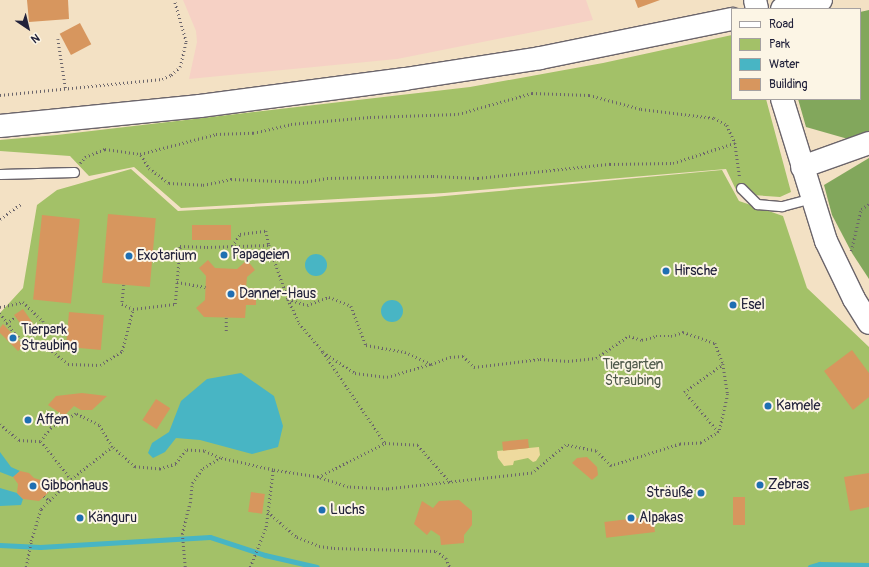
<!DOCTYPE html>
<html>
<head>
<meta charset="utf-8">
<style>
	body { margin:0 }
	#map { position:relative; width:869px; height:567px; overflow:hidden; background:#f3e1c4; font-family:Pangolin,sans-serif }
	div>[style] { position:absolute }
	[style*='--x'] { left:calc(var(--x)*1px); top:calc(var(--y)*1px); width:calc(var(--w)*1px); rotate:calc(var(--a)*1deg) }
	.built>* { inset:0; background:#f6d1c5 }
	.green>* { inset:0; background:#a3c168 }
	.forest>* { inset:0; background:#82a75c }
	.sand>* { inset:0; background:#eeda9e }
	.water>* { inset:0; background:#48b5c4 }
	.round { border-radius:50% }
	.stream>* { height:4.5px; margin:-2.25px; padding:0 2.25px; transform-origin:2.25px; border-radius:2.25px; background:#48b5c4 }
	.building>* { inset:0; background:#d7965e; transform-origin:0 0 }
	.path>* { height:2.5px; margin-top:-1.25px; transform-origin:0; background:repeating-linear-gradient(90deg,#6b656b 0 1px,transparent 0 4px) }
	.roads { filter:drop-shadow(1px 0 #6b656b) drop-shadow(-1px 0 #6b656b) drop-shadow(0 1px #6b656b) drop-shadow(0 -1px #6b656b) }
	.lane>* { height:9px; margin:-4.5px; padding:0 4.5px; transform-origin:4.5px; border-radius:4.5px; background:#fff }
	.secondary>* { height:22px; margin:-11px; padding:0 11px; transform-origin:11px; border-radius:11px; background:#fff }
	.primary>* { height:22px; margin:-11px; padding:0 11px; transform-origin:11px; border-radius:11px; background:#fff }
	.dots>* { width:11px; height:11px; translate:-50% -50%; box-sizing:border-box; border:2px solid #fcf5e5; border-radius:50% }
	span { translate:-50% -50%; white-space:nowrap; text-align:center; line-height:1.15; -webkit-text-stroke:4px #fcf5e5; paint-order:stroke }
	.poi-label { font-size:14px; color:#22223b }
	.left { translate:0 -50%; text-align:left }
	.right { translate:-100% -50%; text-align:right }
	.park-label { font-size:14px; color:#4f5a4b }
	.legend { position:absolute; left:731px; top:8px; width:130px; height:92px; box-sizing:border-box; background:#fcf5e5; border:1px solid #a5a1a1; margin:0; padding:5px 7px; list-style:none; font-size:12px; color:#22223b }
	.legend li { display:flex; align-items:center; gap:8px; height:20px }
	.legend b { width:20px; border:1px solid #a5a1a1 }
	.north { position:absolute; left:8px; top:8px; width:40px; height:40px; -webkit-text-stroke:3px #fcf5e5; paint-order:stroke; rotate:145deg; font-size:11px; font-weight:700; line-height:16px; text-align:center; color:#22223b }
	.north::after { content:''; display:block; margin:auto; width:14px; height:18px; background:#22223b; clip-path:polygon(50% 0,100% 100%,50% 72%,0 100%) }
</style>
</head>
<body>
<div id="map">
	<div class="built">
		<div style="clip-path:polygon(183px 0,586px 0,593px 20px,397px 59px,189px 79px,197px 42px,196px 31px)"></div>
	</div>
	<div class="green">
		<div style="clip-path:polygon(732px 35px,732px 99px,766px 99px,791px 192px,780px 197px,738px 194px,726px 169px,444px 193px,181px 208px,134px 167px,89px 176px,70px 156px,0 151px,0 140px,57px 135px,470px 87px,603px 63px)"></div>
		<div style="clip-path:polygon(131px 169px,178px 211px,434px 197px,722px 170px,739px 201px,783px 216px,807px 288px,869px 347px,869px 567px,0 567px,0 313px,23px 288px,37px 205px,57px 190px)"></div>
	</div>
	<div class="forest">
		<div style="clip-path:polygon(869px 10px,869px 131px,848px 139px,806px 127px,798px 99px,860px 99px,860px 12px)"></div>
		<div style="clip-path:polygon(869px 158px,869px 279px,852px 253px,832px 215px,824px 185px)"></div>
	</div>
	<div class="sand">
		<div style="clip-path:polygon(539px 447px,540px 455px,536px 461px,533px 462px,528px 458px,514px 461px,513px 465px,504px 466px,498px 458px,497px 451px)"></div>
	</div>
	<div class="water">
		<div class="round" style="left:305px;top:254px;width:22px;height:22px"></div>
		<div class="round" style="left:381px;top:300px;width:22px;height:22px"></div>
		<div style="clip-path:polygon(241px 373px,274px 396px,283px 426px,278px 447px,252px 454px,200px 440px,176px 438px,165px 452px,153px 458px,148px 453px,152px 443px,169px 432px,181px 401px,207px 379px)"></div>
		<div style="clip-path:polygon(0 452px,11px 467px,20px 471px,13px 477px,0 472px)"></div>
		<div style="clip-path:polygon(0 488px,17px 493px,23px 499px,21px 505px,0 506px)"></div>
	</div>
	<div class="stream">
		<div style="--x:0;--y:545;--w:40;--a:2.9"></div>
		<div style="--x:40;--y:547;--w:170;--a:-3.4"></div>
		<div style="--x:210;--y:537;--w:58;--a:18.1"></div>
		<div style="--x:265;--y:555;--w:53;--a:13"></div>
		<div style="--x:810;--y:567;--w:10;--a:-17"></div>
		<div style="--x:820;--y:564;--w:49;--a:1.2"></div>
	</div>
	<div class="building">
		<div style="clip-path:polygon(27px 0,68px 0,69px 19px,29px 22px)"></div>
		<div style="clip-path:polygon(635px 0,660px 0,638px 8px)"></div>
		<div style="left:80px;top:23px;width:24px;height:23px;rotate:62deg"></div>
		<div style="left:108px;top:214px;width:48px;height:69px;rotate:5deg"></div>
		<div style="left:42px;top:215px;width:38px;height:85px;rotate:6deg"></div>
		<div style="left:192px;top:225px;width:39px;height:15px"></div>
		<div style="clip-path:polygon(208px 260px,215px 268px,237px 269px,247px 260px,255px 270px,247px 277px,246px 288px,256px 288px,256px 305px,246px 305px,245px 318px,204px 317px,196px 308px,205px 300px,206px 276px,199px 268px)"></div>
		<div style="clip-path:polygon(23px 309px,34px 325px,27px 332px,14px 315px)"></div>
		<div style="left:69px;top:312px;width:35px;height:35px;rotate:5deg"></div>
		<div style="clip-path:polygon(3px 324px,24px 346px,18px 351px,0 333px,0 328px)"></div>
		<div style="clip-path:polygon(852px 350px,869px 373px,869px 397px,853px 410px,824px 371px)"></div>
		<div style="clip-path:polygon(82px 393px,107px 396px,92px 410px,81px 410px,74px 406px,66px 414px,61px 414px,48px 405px,56px 396px)"></div>
		<div style="left:156px;top:399px;width:17px;height:25px;rotate:33deg"></div>
		<div style="left:528px;top:439px;width:9px;height:26px;rotate:84deg"></div>
		<div style="clip-path:polygon(587px 457px,597px 467px,598px 475px,592px 480px,572px 463px,577px 458px)"></div>
		<div style="clip-path:polygon(20px 471px,29px 473px,34px 478px,44px 481px,49px 487px,48px 493px,39px 501px,23px 499px,17px 493px,18px 484px,13px 477px)"></div>
		<div style="clip-path:polygon(869px 473px,869px 507px,850px 511px,844px 477px)"></div>
		<div style="left:251px;top:492px;width:14px;height:20px;rotate:8deg"></div>
		<div style="left:733px;top:497px;width:12px;height:28px"></div>
		<div style="clip-path:polygon(459px 500px,472px 511px,472px 525px,464px 535px,464px 543px,441px 545px,440px 536px,431px 530px,427px 535px,414px 524px,422px 501px,433px 508px,439px 501px)"></div>
		<div style="left:653px;top:516px;width:16px;height:49px;rotate:83deg"></div>
	</div>
	<div class="path">
		<div style="--x:58;--y:39;--w:52;--a:81.1"></div>
		<div style="--x:0;--y:95;--w:163;--a:-5.6"></div>
		<div style="--x:162;--y:79;--w:10;--a:-24"></div>
		<div style="--x:171;--y:75;--w:12;--a:-42"></div>
		<div style="--x:180;--y:67;--w:26;--a:-77"></div>
		<div style="--x:186;--y:42;--w:44;--a:-105.9"></div>
		<div style="--x:141;--y:155;--w:15;--a:58"></div>
		<div style="--x:149;--y:168;--w:25;--a:37"></div>
		<div style="--x:169;--y:183;--w:34;--a:3"></div>
		<div style="--x:203;--y:185;--w:29;--a:-12"></div>
		<div style="--x:231;--y:179;--w:72;--a:2.4"></div>
		<div style="--x:303;--y:182;--w:24;--a:-9"></div>
		<div style="--x:327;--y:178;--w:106;--a:-1.1"></div>
		<div style="--x:433;--y:176;--w:45;--a:2.5"></div>
		<div style="--x:478;--y:178;--w:133;--a:-6.1"></div>
		<div style="--x:610;--y:164;--w:63;--a:-0.9"></div>
		<div style="--x:673;--y:163;--w:65;--a:-17.9"></div>
		<div style="--x:80;--y:163;--w:8;--a:-50"></div>
		<div style="--x:85;--y:157;--w:22;--a:-22"></div>
		<div style="--x:105;--y:149;--w:35;--a:8"></div>
		<div style="--x:140;--y:154;--w:79;--a:-14.7"></div>
		<div style="--x:216;--y:134;--w:37;--a:-2"></div>
		<div style="--x:253;--y:133;--w:39;--a:-13"></div>
		<div style="--x:291;--y:124;--w:79;--a:-5.1"></div>
		<div style="--x:370;--y:117;--w:88;--a:-2"></div>
		<div style="--x:458;--y:114;--w:77;--a:-15.8"></div>
		<div style="--x:532;--y:93;--w:57;--a:2"></div>
		<div style="--x:589;--y:95;--w:54;--a:15.1"></div>
		<div style="--x:641;--y:109;--w:74;--a:7"></div>
		<div style="--x:714;--y:118;--w:15;--a:28"></div>
		<div style="--x:727;--y:125;--w:20;--a:66"></div>
		<div style="--x:735;--y:143;--w:34;--a:82"></div>
		<div style="--x:0;--y:219;--w:26;--a:-36"></div>
		<div style="--x:232;--y:246;--w:14;--a:-56"></div>
		<div style="--x:240;--y:234;--w:26;--a:-7"></div>
		<div style="--x:266;--y:231;--w:14;--a:78"></div>
		<div style="--x:851;--y:251;--w:43;--a:-76.6"></div>
		<div style="--x:861;--y:209;--w:9;--a:-32"></div>
		<div style="--x:177;--y:282;--w:29;--a:10"></div>
		<div style="--x:124;--y:285;--w:19;--a:96"></div>
		<div style="--x:122;--y:304;--w:12;--a:24"></div>
		<div style="--x:288;--y:299;--w:26;--a:65"></div>
		<div style="--x:299;--y:323;--w:38;--a:50"></div>
		<div style="--x:323;--y:352;--w:38;--a:33"></div>
		<div style="--x:355;--y:373;--w:32;--a:7"></div>
		<div style="--x:387;--y:377;--w:46;--a:-16.5"></div>
		<div style="--x:0;--y:307;--w:24;--a:-12"></div>
		<div style="--x:23;--y:302;--w:28;--a:44"></div>
		<div style="--x:43;--y:321;--w:25;--a:83"></div>
		<div style="--x:0;--y:313;--w:26;--a:54"></div>
		<div style="--x:15;--y:334;--w:16;--a:40"></div>
		<div style="--x:27;--y:344;--w:19;--a:6"></div>
		<div style="--x:46;--y:346;--w:28;--a:39"></div>
		<div style="--x:68;--y:364;--w:32;--a:2"></div>
		<div style="--x:100;--y:365;--w:26;--a:-32"></div>
		<div style="--x:122;--y:351;--w:43;--a:-75.3"></div>
		<div style="--x:133;--y:309;--w:42;--a:-6.8"></div>
		<div style="--x:175;--y:304;--w:58;--a:-85.1"></div>
		<div style="--x:180;--y:246;--w:27;--a:2"></div>
		<div style="--x:207;--y:247;--w:62;--a:-1.8"></div>
		<div style="--x:269;--y:245;--w:57;--a:70.6"></div>
		<div style="--x:288;--y:299;--w:20;--a:18"></div>
		<div style="--x:307;--y:305;--w:23;--a:-20"></div>
		<div style="--x:329;--y:297;--w:24;--a:22"></div>
		<div style="--x:351;--y:306;--w:42;--a:69"></div>
		<div style="--x:366;--y:345;--w:40;--a:10"></div>
		<div style="--x:405;--y:352;--w:29;--a:25"></div>
		<div style="--x:431;--y:364;--w:20;--a:-20"></div>
		<div style="--x:450;--y:357;--w:13;--a:-4"></div>
		<div style="--x:463;--y:356;--w:16;--a:45"></div>
		<div style="--x:474;--y:367;--w:66;--a:-6.9"></div>
		<div style="--x:540;--y:359;--w:28;--a:4"></div>
		<div style="--x:568;--y:361;--w:28;--a:-6"></div>
		<div style="--x:596;--y:358;--w:40;--a:-34"></div>
		<div style="--x:629;--y:336;--w:14;--a:17"></div>
		<div style="--x:642;--y:340;--w:15;--a:-16"></div>
		<div style="--x:656;--y:336;--w:15;--a:0"></div>
		<div style="--x:671;--y:336;--w:13;--a:-18"></div>
		<div style="--x:683;--y:332;--w:34;--a:19"></div>
		<div style="--x:715;--y:343;--w:22;--a:69"></div>
		<div style="--x:723;--y:364;--w:30;--a:81"></div>
		<div style="--x:728;--y:394;--w:39;--a:103"></div>
		<div style="--x:719;--y:432;--w:21;--a:149"></div>
		<div style="--x:701;--y:443;--w:21;--a:177"></div>
		<div style="--x:680;--y:444;--w:72;--a:162.3"></div>
		<div style="--x:611;--y:466;--w:21;--a:-135"></div>
		<div style="--x:596;--y:451;--w:31;--a:-169"></div>
		<div style="--x:566;--y:445;--w:44;--a:140.5"></div>
		<div style="--x:532;--y:473;--w:146;--a:173.7"></div>
		<div style="--x:387;--y:489;--w:39;--a:-177"></div>
		<div style="--x:348;--y:487;--w:32;--a:-162"></div>
		<div style="--x:318;--y:477;--w:46;--a:-171.2"></div>
		<div style="--x:273;--y:470;--w:54;--a:-167.2"></div>
		<div style="--x:220;--y:458;--w:17;--a:-156"></div>
		<div style="--x:204;--y:451;--w:18;--a:-177"></div>
		<div style="--x:186;--y:450;--w:17;--a:126"></div>
		<div style="--x:176;--y:464;--w:17;--a:163"></div>
		<div style="--x:160;--y:469;--w:25;--a:-175"></div>
		<div style="--x:135;--y:467;--w:30;--a:-139"></div>
		<div style="--x:112;--y:447;--w:26;--a:-121"></div>
		<div style="--x:99;--y:425;--w:25;--a:-154"></div>
		<div style="--x:76;--y:414;--w:29;--a:151"></div>
		<div style="--x:51;--y:428;--w:16;--a:128"></div>
		<div style="--x:41;--y:441;--w:48;--a:51.7"></div>
		<div style="--x:71;--y:479;--w:52;--a:-38"></div>
		<div style="--x:6;--y:323;--w:12;--a:-31"></div>
		<div style="--x:226;--y:331;--w:13;--a:-90"></div>
		<div style="--x:323;--y:352;--w:110;--a:55.7"></div>
		<div style="--x:385;--y:443;--w:33;--a:3"></div>
		<div style="--x:418;--y:445;--w:49;--a:49.1"></div>
		<div style="--x:0;--y:424;--w:25;--a:40"></div>
		<div style="--x:19;--y:440;--w:22;--a:3"></div>
		<div style="--x:718;--y:432;--w:52;--a:-130.4"></div>
		<div style="--x:684;--y:392;--w:48;--a:-35.7"></div>
		<div style="--x:318;--y:477;--w:75;--a:-26.9"></div>
		<div style="--x:44;--y:496;--w:8;--a:40"></div>
		<div style="--x:268;--y:512;--w:38;--a:41"></div>
		<div style="--x:297;--y:537;--w:24;--a:22"></div>
		<div style="--x:319;--y:546;--w:15;--a:8"></div>
		<div style="--x:334;--y:548;--w:102;--a:1.7"></div>
		<div style="--x:436;--y:551;--w:12;--a:35"></div>
		<div style="--x:446;--y:558;--w:10;--a:66"></div>
		<div style="--x:26;--y:567;--w:26;--a:-79"></div>
		<div style="--x:31;--y:541;--w:34;--a:-73"></div>
		<div style="--x:41;--y:509;--w:42;--a:-45"></div>
		<div style="--x:185;--y:567;--w:33;--a:-95"></div>
		<div style="--x:182;--y:534;--w:32;--a:-76"></div>
		<div style="--x:190;--y:503;--w:20;--a:-84"></div>
		<div style="--x:192;--y:483;--w:19;--a:-54"></div>
		<div style="--x:203;--y:468;--w:20;--a:-30"></div>
		<div style="--x:250;--y:567;--w:43;--a:-68.2"></div>
		<div style="--x:266;--y:527;--w:57;--a:-83"></div>
	</div>
	<div class="roads">
		<div class="lane">
			<div style="--x:0;--y:174;--w:74;--a:-1.5"></div>
			<div style="--x:741;--y:188;--w:23;--a:45"></div>
			<div style="--x:757;--y:204;--w:25;--a:5"></div>
			<div style="--x:782;--y:206;--w:31;--a:-15"></div>
		</div>
		<div class="secondary">
			<div style="--x:755;--y:0;--w:9;--a:77"></div>
			<div style="--x:782;--y:99;--w:149;--a:72.8"></div>
			<div style="--x:826;--y:241;--w:64;--a:64.2"></div>
			<div style="--x:854;--y:299;--w:28;--a:58"></div>
		</div>
		<div class="primary">
			<div style="--x:782;--y:9;--w:40;--a:-13"></div>
			<div style="--x:0;--y:126;--w:201;--a:-5.7"></div>
			<div style="--x:200;--y:106;--w:207;--a:-7.5"></div>
			<div style="--x:405;--y:79;--w:137;--a:-8.8"></div>
			<div style="--x:540;--y:58;--w:196;--a:-11.5"></div>
			<div style="--x:802;--y:167;--w:71;--a:-19.7"></div>
		</div>
	</div>
	<div class="dots">
		<div style="left:224px;top:255px;background:#1f6fb2"></div>
		<div style="left:129px;top:256px;background:#1f6fb2"></div>
		<div style="left:666px;top:271px;background:#1f6fb2"></div>
		<div style="left:231px;top:294px;background:#1f6fb2"></div>
		<div style="left:733px;top:305px;background:#1f6fb2"></div>
		<div style="left:13px;top:338px;background:#1f6fb2"></div>
		<div style="left:768px;top:406px;background:#1f6fb2"></div>
		<div style="left:28px;top:420px;background:#1f6fb2"></div>
		<div style="left:760px;top:485px;background:#1f6fb2"></div>
		<div style="left:33px;top:486px;background:#1f6fb2"></div>
		<div style="left:701px;top:493px;background:#1f6fb2"></div>
		<div style="left:322px;top:510px;background:#1f6fb2"></div>
		<div style="left:80px;top:518px;background:#1f6fb2"></div>
		<div style="left:631px;top:518px;background:#1f6fb2"></div>
	</div>
	<div class="poi-label">
		<span class="left" style="left:232px;top:255px">Papageien</span>
		<span class="left" style="left:137px;top:256px">Exotarium</span>
		<span class="left" style="left:674px;top:271px">Hirsche</span>
		<span class="left" style="left:239px;top:294px">Danner-Haus</span>
		<span class="left" style="left:741px;top:305px">Esel</span>
		<span class="left" style="left:21px;top:338px">Tierpark<br>Straubing</span>
		<span class="left" style="left:776px;top:406px">Kamele</span>
		<span class="left" style="left:36px;top:420px">Affen</span>
		<span class="left" style="left:768px;top:485px">Zebras</span>
		<span class="left" style="left:41px;top:486px">Gibbonhaus</span>
		<span class="right" style="left:693px;top:493px">Sträuße</span>
		<span class="left" style="left:330px;top:510px">Luchs</span>
		<span class="left" style="left:88px;top:518px">Känguru</span>
		<span class="left" style="left:639px;top:518px">Alpakas</span>
	</div>
	<div class="park-label">
		<span style="left:633px;top:373px">Tiergarten<br>Straubing</span>
	</div>
	<ul class="legend">
	<li><b style="height:5px;background:#fff"></b>Road</li>
	<li><b style="height:11px;background:#a3c168"></b>Park</li>
	<li><b style="height:11px;background:#48b5c4"></b>Water</li>
	<li><b style="height:11px;background:#d7965e"></b>Building</li>
	</ul>
	<div class="north">N</div>
</div>
</body>
</html>
